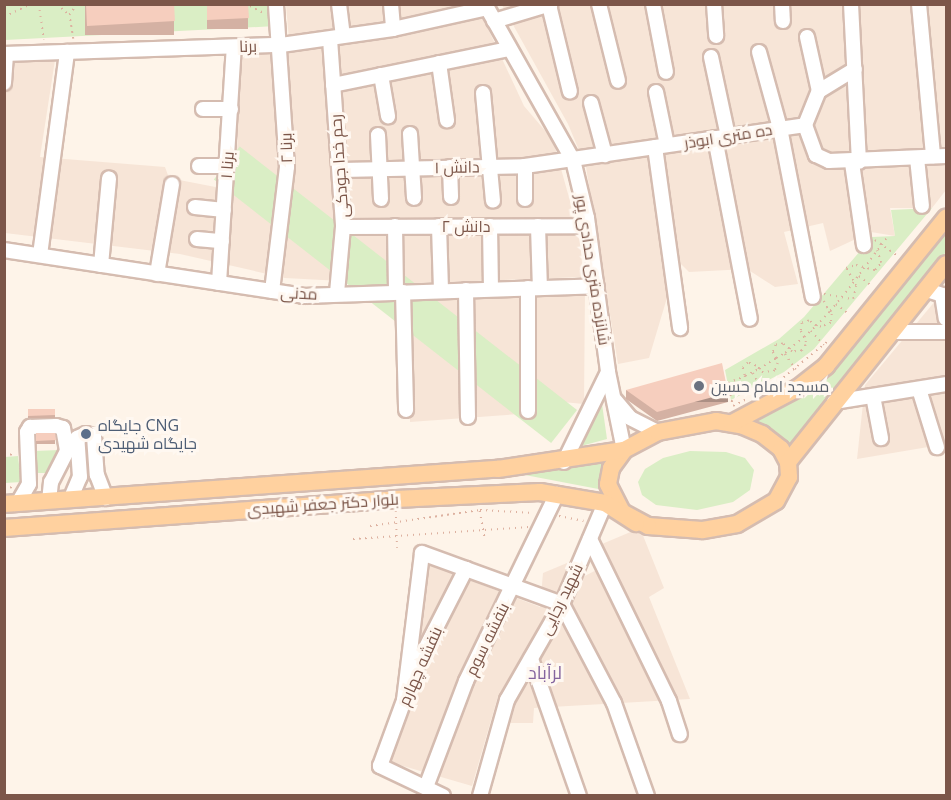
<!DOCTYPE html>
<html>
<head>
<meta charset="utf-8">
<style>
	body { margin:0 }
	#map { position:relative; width:951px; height:800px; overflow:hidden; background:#fef4e9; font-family:"Open Sans",Cairo,sans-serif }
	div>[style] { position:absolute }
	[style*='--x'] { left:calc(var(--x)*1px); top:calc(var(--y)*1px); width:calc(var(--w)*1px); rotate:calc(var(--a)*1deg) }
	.residential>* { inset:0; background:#f7e5d7 }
	.green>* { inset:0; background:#daeec5; transform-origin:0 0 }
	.path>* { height:1.5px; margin-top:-0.75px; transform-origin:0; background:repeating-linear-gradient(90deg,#ddb1a0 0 1.5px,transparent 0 6px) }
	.roads { filter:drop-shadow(2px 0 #d5bcb0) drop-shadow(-2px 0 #d5bcb0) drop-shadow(0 2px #d5bcb0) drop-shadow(0 -2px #d5bcb0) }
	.minor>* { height:14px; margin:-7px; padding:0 7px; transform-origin:7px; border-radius:7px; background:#fff }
	.major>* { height:16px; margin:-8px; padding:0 8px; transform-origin:8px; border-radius:8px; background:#ffd19f }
	.wall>* { inset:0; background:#d4b1a3; transform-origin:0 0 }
	.shaded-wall>* { inset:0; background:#ac9085; transform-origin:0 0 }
	.building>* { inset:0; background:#f6cebe }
	.dots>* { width:16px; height:16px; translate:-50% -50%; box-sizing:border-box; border:3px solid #fff8f1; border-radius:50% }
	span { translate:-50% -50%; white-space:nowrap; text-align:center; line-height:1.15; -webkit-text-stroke:6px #fff8f1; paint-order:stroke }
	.street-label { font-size:16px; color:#7c5649 }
	.worship-label { font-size:16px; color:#5b616d }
	.left { translate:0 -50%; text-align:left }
	.service-label { font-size:16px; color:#4e5e75 }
	.neighbourhood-label { font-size:18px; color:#85659f }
	.frame { position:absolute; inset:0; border:6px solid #7c5649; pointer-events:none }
</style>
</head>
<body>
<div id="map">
	<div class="residential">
		<div style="clip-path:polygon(286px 5px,477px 5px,524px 106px,553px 140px,580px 237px,583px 277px,398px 284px,285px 278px,180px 254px,5px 233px,5px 63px,55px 60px,40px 157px,165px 167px,169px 178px,236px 191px,240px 52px,290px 51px)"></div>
		<div style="clip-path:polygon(502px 5px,946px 5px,946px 190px,932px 208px,890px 208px,895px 236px,871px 232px,830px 251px,823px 223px,784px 232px,798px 284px,775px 287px,747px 269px,689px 272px,678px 261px,649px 358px,618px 364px,586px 167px,568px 124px)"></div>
		<div style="clip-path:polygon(946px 288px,946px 444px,857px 459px,865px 385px)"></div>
		<div style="clip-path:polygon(585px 290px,584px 404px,530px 399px,519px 401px,519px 414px,410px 422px,408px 304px,414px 295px)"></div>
		<div style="clip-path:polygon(640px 528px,664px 588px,649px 597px,690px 699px,534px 708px,533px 723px,510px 723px,515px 707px,498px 696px,472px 786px,386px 761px,416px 685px,426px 563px,540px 607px,543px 573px,567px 563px,579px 579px,610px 563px,602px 544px)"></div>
	</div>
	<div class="green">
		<div style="clip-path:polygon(5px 5px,273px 5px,276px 26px,5px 40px)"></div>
		<div style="clip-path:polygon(932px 208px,814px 349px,784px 372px,731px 400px,725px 370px,779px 339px,804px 317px,872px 237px,895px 236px,891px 210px)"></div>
		<div style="clip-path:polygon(946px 229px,946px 252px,782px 458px,747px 427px,819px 384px)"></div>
		<div style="clip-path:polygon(602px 404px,607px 439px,581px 446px)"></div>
		<div style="left:577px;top:410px;width:42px;height:428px;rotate:128deg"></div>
		<div style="clip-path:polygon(60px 450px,48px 473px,35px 473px,34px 451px)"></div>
		<div style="clip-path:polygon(690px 451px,726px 452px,745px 458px,754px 470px,750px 490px,733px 502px,697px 510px,656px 505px,642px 495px,638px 482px,645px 469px,663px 458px)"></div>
		<div style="clip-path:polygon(18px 456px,21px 482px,5px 483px,5px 457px)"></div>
		<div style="clip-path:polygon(613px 461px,614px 492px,504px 471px)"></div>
	</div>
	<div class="path">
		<div style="--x:39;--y:4;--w:36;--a:82"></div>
		<div style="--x:57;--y:4;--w:15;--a:42"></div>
		<div style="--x:250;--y:6;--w:16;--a:27"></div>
		<div style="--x:4;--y:17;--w:30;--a:-26"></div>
		<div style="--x:73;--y:39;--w:24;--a:-99"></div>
		<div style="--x:69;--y:15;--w:14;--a:-54"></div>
		<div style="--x:875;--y:240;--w:28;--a:35"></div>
		<div style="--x:859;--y:276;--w:16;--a:38"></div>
		<div style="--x:824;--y:294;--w:29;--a:10"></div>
		<div style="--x:853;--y:299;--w:13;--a:-77"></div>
		<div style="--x:856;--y:286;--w:21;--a:-119"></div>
		<div style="--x:846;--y:268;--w:10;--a:-17"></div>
		<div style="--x:856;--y:265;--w:20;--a:15"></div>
		<div style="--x:875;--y:270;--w:9;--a:-49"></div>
		<div style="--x:881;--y:263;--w:13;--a:-108"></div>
		<div style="--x:824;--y:301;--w:7;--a:63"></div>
		<div style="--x:827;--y:307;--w:5;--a:53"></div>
		<div style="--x:830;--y:311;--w:4;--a:56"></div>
		<div style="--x:832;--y:314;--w:9;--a:96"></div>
		<div style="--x:831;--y:323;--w:11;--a:158"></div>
		<div style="--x:821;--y:327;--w:5;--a:-169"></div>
		<div style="--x:816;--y:326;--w:9;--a:-144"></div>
		<div style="--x:809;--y:321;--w:7;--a:164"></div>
		<div style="--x:802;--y:323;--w:8;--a:97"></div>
		<div style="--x:801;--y:331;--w:11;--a:63"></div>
		<div style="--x:806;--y:341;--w:4;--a:90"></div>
		<div style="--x:806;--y:345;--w:7;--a:124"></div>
		<div style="--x:802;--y:351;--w:10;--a:174"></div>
		<div style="--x:792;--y:352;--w:4;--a:-135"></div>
		<div style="--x:789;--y:349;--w:8;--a:-140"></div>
		<div style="--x:783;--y:344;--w:7;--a:172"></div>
		<div style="--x:776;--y:345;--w:8;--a:113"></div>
		<div style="--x:773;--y:352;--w:7;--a:63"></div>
		<div style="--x:776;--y:358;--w:5;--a:68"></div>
		<div style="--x:778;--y:363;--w:9;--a:111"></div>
		<div style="--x:775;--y:371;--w:12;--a:171"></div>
		<div style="--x:763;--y:373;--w:10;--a:-135"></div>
		<div style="--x:756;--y:366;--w:9;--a:-159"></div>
		<div style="--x:748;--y:363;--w:7;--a:135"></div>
		<div style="--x:743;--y:368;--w:8;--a:76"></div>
		<div style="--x:745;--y:376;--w:6;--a:81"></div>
		<div style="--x:746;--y:382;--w:4;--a:104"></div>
		<div style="--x:745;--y:386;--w:9;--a:144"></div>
		<div style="--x:738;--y:391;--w:9;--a:-162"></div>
		<div style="--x:729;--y:388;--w:5;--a:-101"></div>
		<div style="--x:728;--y:383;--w:18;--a:-22"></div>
		<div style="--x:745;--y:376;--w:16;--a:-27"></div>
		<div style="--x:759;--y:369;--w:20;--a:-33"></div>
		<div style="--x:776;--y:358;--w:10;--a:-29"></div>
		<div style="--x:785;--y:353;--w:6;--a:-45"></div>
		<div style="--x:789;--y:349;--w:19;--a:-39"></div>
		<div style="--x:804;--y:337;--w:16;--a:-43"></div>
		<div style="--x:816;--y:326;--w:21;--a:-47"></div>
		<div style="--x:830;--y:311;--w:30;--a:-50"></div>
		<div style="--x:849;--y:288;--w:65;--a:-53.1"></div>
		<div style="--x:836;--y:304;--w:16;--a:38"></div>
		<div style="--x:811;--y:331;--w:19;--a:47"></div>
		<div style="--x:785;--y:354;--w:19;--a:55"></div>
		<div style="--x:753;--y:373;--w:19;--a:62"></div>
		<div style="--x:774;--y:385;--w:70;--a:-39.2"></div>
		<div style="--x:729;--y:389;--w:16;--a:76"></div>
		<div style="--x:733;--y:406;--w:18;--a:-27"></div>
		<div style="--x:4;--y:455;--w:12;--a:-5"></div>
		<div style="--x:4;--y:488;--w:10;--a:-6"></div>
		<div style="--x:396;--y:511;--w:37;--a:88"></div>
		<div style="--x:480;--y:511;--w:28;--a:80"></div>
		<div style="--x:559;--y:516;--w:25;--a:11"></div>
		<div style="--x:370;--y:526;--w:111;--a:-8.3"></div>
		<div style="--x:480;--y:510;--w:53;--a:3.2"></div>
		<div style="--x:353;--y:539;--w:176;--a:-3.9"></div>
	</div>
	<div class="roads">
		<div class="minor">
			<div style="--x:339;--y:4;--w:32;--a:83"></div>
			<div style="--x:391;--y:4;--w:25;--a:85"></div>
			<div style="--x:485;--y:4;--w:179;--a:60.6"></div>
			<div style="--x:573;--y:160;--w:60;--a:76.4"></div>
			<div style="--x:587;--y:218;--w:155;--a:82.2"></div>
			<div style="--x:608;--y:372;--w:80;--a:78.4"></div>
			<div style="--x:599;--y:4;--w:79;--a:76.1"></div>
			<div style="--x:653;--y:4;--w:69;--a:79.2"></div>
			<div style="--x:714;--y:4;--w:32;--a:86"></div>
			<div style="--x:782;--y:4;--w:17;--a:87"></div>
			<div style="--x:851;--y:4;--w:158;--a:87.1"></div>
			<div style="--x:919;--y:4;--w:153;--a:84.7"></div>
			<div style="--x:549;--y:5;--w:89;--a:76.4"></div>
			<div style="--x:494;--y:21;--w:59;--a:-16.6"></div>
			<div style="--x:807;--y:37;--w:55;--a:77.5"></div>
			<div style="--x:330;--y:39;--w:188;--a:86"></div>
			<div style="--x:343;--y:227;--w:66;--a:95.2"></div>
			<div style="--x:759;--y:52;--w:79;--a:74.6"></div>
			<div style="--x:780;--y:128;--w:172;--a:79"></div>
			<div style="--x:4;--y:54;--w:277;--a:-1.9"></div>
			<div style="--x:281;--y:45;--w:113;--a:-8.1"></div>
			<div style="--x:393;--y:29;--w:96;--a:-12.6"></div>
			<div style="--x:711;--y:57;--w:81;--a:77.9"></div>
			<div style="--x:439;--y:63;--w:58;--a:82"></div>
			<div style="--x:381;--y:75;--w:42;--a:80.3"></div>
			<div style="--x:4;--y:83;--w:29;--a:-86"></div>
			<div style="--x:333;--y:85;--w:180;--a:-11.6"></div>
			<div style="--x:656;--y:92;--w:54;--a:78.3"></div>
			<div style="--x:483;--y:93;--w:108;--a:84.7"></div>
			<div style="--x:591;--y:103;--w:54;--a:74.9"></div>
			<div style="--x:203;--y:109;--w:28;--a:0"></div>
			<div style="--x:805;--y:125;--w:32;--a:70"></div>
			<div style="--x:816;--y:155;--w:14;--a:25"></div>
			<div style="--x:829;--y:161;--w:117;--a:-2.4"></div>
			<div style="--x:410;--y:134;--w:64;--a:86.4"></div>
			<div style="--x:378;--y:135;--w:64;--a:87.3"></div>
			<div style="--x:715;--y:138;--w:184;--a:79.1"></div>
			<div style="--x:655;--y:147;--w:183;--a:82.1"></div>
			<div style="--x:917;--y:158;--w:48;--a:84.1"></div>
			<div style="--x:852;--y:163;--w:83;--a:81.7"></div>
			<div style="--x:199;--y:166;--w:28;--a:0"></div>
			<div style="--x:525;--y:166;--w:33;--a:90"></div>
			<div style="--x:450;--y:167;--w:30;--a:88"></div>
			<div style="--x:341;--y:170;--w:184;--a:-1.2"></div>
			<div style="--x:525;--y:166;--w:283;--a:-8.3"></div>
			<div style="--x:805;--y:125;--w:37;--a:-68"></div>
			<div style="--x:819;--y:91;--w:42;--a:-31.4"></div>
			<div style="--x:195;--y:207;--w:29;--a:6"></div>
			<div style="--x:395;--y:226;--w:66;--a:89.1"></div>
			<div style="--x:439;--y:226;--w:65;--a:88.2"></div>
			<div style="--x:490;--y:226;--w:63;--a:89.1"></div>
			<div style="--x:538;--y:226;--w:62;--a:88.2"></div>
			<div style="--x:343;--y:227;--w:245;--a:-0.2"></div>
			<div style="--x:197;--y:239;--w:25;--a:5"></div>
			<div style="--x:4;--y:250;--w:303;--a:8.7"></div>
			<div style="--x:303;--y:296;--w:294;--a:-1.9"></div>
			<div style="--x:40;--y:255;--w:205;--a:-82.4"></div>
			<div style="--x:101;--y:265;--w:87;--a:-84.7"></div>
			<div style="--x:157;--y:274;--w:91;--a:-80.5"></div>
			<div style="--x:219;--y:283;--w:236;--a:-86.4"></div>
			<div style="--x:528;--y:288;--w:123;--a:90"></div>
			<div style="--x:466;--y:290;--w:127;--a:89.1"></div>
			<div style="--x:927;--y:290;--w:16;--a:18"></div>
			<div style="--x:942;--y:295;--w:24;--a:81"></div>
			<div style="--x:272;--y:291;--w:125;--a:-83.1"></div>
			<div style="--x:287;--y:167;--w:163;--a:-93.9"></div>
			<div style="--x:403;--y:292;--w:118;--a:88.5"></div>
			<div style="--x:892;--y:332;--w:54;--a:0"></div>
			<div style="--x:919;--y:389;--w:61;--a:72.8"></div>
			<div style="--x:873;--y:396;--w:43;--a:79.2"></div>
			<div style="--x:615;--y:400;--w:23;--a:50"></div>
			<div style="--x:630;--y:418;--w:31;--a:27"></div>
			<div style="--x:834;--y:402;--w:113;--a:-9.1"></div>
			<div style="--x:564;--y:462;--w:100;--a:-63.9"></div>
			<div style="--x:70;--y:500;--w:25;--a:-67"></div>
			<div style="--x:80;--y:477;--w:39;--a:-94"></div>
			<div style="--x:77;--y:438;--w:10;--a:-24"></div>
			<div style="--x:86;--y:434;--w:8;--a:14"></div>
			<div style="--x:94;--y:436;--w:39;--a:86"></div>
			<div style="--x:97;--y:475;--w:25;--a:69"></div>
			<div style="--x:18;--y:503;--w:22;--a:-60"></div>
			<div style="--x:29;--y:484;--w:52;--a:-92.2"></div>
			<div style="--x:27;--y:432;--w:6;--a:-59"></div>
			<div style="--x:30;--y:427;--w:26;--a:-2"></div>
			<div style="--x:56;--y:426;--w:7;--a:16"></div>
			<div style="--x:63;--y:428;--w:23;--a:80"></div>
			<div style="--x:67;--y:451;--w:35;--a:117"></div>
			<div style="--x:51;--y:482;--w:19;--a:96"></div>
			<div style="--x:590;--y:539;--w:180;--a:64"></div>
			<div style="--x:669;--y:701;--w:35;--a:72"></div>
			<div style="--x:531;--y:659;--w:145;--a:70.7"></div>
			<div style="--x:404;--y:700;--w:148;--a:-83"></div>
			<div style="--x:422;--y:553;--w:149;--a:20"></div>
			<div style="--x:562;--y:604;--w:112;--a:62.3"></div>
			<div style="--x:614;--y:703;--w:99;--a:70.5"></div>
			<div style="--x:426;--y:787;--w:113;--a:-69.3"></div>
			<div style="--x:466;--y:681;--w:208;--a:-64.1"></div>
			<div style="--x:443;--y:796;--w:70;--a:-154.5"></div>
			<div style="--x:380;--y:766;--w:108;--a:-69.9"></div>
			<div style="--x:417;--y:665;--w:108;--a:-63"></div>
			<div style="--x:480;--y:796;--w:100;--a:-74.3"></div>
			<div style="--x:507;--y:700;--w:111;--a:-60.2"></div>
			<div style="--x:562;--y:604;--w:110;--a:-66.9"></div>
		</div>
		<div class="major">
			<div style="--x:716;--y:421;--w:27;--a:10"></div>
			<div style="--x:743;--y:426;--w:21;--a:23"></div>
			<div style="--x:762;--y:434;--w:24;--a:38"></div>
			<div style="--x:781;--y:449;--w:15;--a:62"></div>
			<div style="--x:788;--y:462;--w:15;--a:86"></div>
			<div style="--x:789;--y:477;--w:27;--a:118"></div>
			<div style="--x:776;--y:501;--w:45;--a:149.5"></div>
			<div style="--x:737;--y:524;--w:36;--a:170"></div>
			<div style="--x:702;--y:530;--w:54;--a:-175.8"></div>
			<div style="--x:648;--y:526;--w:30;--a:-152"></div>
			<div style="--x:622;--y:512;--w:31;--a:-117"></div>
			<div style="--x:608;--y:484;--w:16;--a:-79"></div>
			<div style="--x:611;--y:468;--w:22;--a:-54"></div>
			<div style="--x:624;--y:450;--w:38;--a:-28"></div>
			<div style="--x:658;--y:432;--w:59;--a:-10.7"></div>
			<div style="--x:732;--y:423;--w:75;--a:-27.9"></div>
			<div style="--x:798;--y:388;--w:36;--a:-38"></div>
			<div style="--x:826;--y:366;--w:191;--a:-51"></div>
			<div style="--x:788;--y:462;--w:253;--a:-51.4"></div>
			<div style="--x:4;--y:504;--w:495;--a:-4.1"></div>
			<div style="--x:498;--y:469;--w:127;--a:-8.6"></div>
			<div style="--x:4;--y:528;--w:393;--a:-4.2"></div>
			<div style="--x:396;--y:499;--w:144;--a:-2.8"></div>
			<div style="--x:540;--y:492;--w:66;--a:9.6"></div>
			<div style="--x:605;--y:503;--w:37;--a:33"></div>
		</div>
	</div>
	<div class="wall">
		<div style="left:85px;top:4px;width:89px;height:31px"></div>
		<div style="left:207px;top:4px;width:41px;height:25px"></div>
		<div style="clip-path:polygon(626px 390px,728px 402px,657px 421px,626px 399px)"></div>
		<div style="left:28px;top:409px;width:27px;height:9px"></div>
		<div style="left:36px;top:433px;width:19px;height:11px"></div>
	</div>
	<div class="shaded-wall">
		<div style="left:728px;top:393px;width:9px;height:73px;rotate:90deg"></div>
	</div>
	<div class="building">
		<div style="clip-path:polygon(86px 4px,174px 4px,175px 21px,87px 26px)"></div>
		<div style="clip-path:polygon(207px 4px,248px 4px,249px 18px,207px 20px)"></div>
		<div style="clip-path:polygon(722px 363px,728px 393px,657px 412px,626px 390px)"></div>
		<div style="clip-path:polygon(28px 409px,55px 409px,55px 415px,28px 416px)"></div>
		<div style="clip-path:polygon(36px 433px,55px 433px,56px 440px,36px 441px)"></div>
	</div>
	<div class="dots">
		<div style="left:699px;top:386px;background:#6b7280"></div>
		<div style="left:86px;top:434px;background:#5c6f8a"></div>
	</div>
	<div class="street-label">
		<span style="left:248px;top:46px;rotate:-2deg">برنا</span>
		<span style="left:728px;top:136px;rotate:-9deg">ده متری ابوذر</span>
		<span style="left:286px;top:148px;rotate:-92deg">برنا ۲</span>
		<span style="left:227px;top:165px;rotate:-86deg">برنا ۱</span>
		<span style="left:339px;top:166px;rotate:-94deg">رحم خدا جودکی</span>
		<span style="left:457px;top:167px;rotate:-1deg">دانش ۱</span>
		<span style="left:466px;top:226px">دانش ۲</span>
		<span style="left:593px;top:270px;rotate:81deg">شانزده متری حدادی پور</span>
		<span style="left:299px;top:293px;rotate:3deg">مدنی</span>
		<span style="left:323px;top:504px;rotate:-4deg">بلوار دکتر جعفر شهیدی</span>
		<span style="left:561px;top:599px;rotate:-64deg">شهید رجایی</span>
		<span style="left:487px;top:639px;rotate:-64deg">بنفشه سوم</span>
		<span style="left:420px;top:666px;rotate:-66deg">بنفشه چهارم</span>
	</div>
	<div class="worship-label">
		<span class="left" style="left:711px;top:386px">مسجد امام حسین</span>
	</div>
	<div class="service-label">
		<span class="left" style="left:98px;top:434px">جایگاه CNG<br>جایگاه شهیدی</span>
	</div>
	<div class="neighbourhood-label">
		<span style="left:545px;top:672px">لرآباد</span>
	</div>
	<div class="frame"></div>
</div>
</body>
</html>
